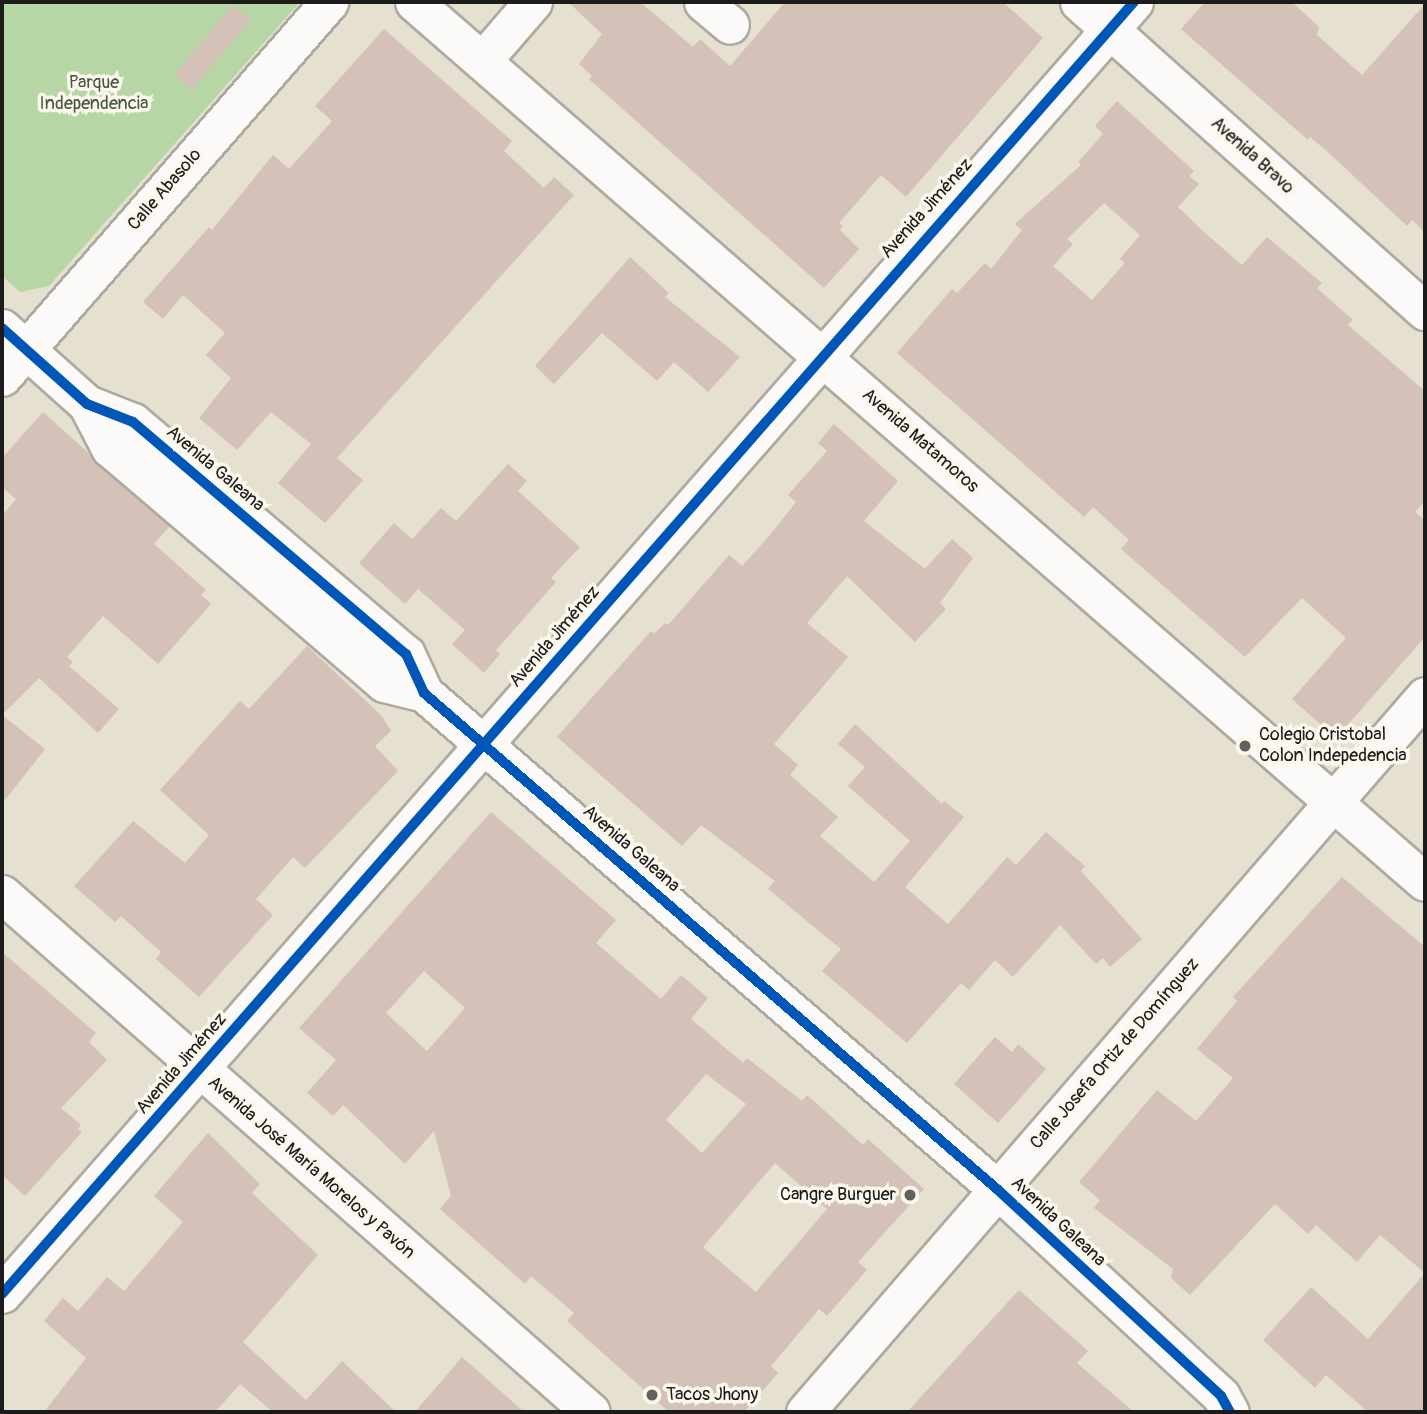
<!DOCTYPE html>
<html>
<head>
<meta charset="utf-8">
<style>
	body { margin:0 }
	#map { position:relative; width:1427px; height:1414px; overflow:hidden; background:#e6e0d0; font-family:Pangolin,sans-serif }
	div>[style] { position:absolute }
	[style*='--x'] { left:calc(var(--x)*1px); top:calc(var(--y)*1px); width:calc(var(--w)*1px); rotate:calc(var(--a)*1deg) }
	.green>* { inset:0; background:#b7d6a5 }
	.building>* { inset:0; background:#d4c1b7; transform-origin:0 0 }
	.roads { filter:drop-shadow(2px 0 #aeaaa0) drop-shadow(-2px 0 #aeaaa0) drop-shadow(0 2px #aeaaa0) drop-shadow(0 -2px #aeaaa0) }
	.minor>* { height:37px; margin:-18.5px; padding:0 18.5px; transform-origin:18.5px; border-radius:18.5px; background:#fbfaf8 }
	.cycleway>* { height:10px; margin:-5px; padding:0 5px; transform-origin:5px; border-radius:5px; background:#0057b8 }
	.dots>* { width:19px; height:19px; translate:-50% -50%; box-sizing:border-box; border:4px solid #fbf7ec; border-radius:50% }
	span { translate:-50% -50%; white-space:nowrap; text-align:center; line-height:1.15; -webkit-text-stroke:7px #fbf7ec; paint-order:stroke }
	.park-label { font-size:18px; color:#455a40 }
	.street-label { font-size:18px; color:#1c1c1c }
	.poi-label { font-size:18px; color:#1c1c1c }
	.left { translate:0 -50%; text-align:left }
	.right { translate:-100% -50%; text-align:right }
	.frame { position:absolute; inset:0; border:4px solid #1c1c1c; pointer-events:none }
</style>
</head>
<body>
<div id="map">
	<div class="green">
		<div style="clip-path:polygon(2px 2px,300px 2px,49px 286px,20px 292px,2px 276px)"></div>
	</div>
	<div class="building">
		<div style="clip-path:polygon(568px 2px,640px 2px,693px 47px,700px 39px,730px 66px,785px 2px,1003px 2px,1043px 38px,906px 197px,881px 175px,839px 223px,843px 226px,840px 230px,859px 249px,824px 288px,589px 79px,592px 76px,579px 64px,602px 34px)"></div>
		<div style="clip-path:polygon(1205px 2px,1292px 2px,1319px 27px,1317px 35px,1362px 75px,1425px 4px,1425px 232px,1412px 220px,1407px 226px,1329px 153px,1310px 137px,1308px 140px,1181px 29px)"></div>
		<div style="left:233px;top:5px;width:23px;height:91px;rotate:40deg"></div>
		<div style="clip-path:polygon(384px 29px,512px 141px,504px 151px,544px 188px,554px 177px,574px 195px,337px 458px,363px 480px,325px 523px,278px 483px,311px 444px,271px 412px,237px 450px,199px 418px,231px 378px,206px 355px,225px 333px,183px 295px,163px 319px,143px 302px,209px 227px,212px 230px,273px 155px,289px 169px,332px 121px,315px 106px)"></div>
		<div style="clip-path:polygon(evenodd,1117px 101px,1194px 171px,1189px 176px,1199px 184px,1178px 207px,1205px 233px,1242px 265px,1267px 237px,1322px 283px,1317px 288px,1353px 320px,1348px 325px,1425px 391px,1425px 501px,1415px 512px,1425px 520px,1425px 637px,1336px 738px,1292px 699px,1346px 638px,1302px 598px,1245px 657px,1121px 549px,1129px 540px,1093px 507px,1084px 517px,897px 353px,952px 289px,957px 293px,985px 263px,991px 269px,1022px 230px,1015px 224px,1081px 165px,1078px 162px,1103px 134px,1095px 126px,1117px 101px,1104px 203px,1140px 235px,1120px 259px,1125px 263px,1092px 300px,1053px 266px,1073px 244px,1067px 239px,1104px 203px)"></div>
		<div style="clip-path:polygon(630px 257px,669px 293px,665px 297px,740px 357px,708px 392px,674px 362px,657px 381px,602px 333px,554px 384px,535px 366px)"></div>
		<div style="clip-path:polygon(43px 412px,170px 526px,154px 544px,206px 590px,201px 595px,211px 604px,158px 664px,103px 616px,67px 657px,73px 662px,69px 666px,119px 709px,98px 733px,39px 678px,2px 715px,45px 749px,2px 804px,2px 516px,16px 499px,2px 487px,2px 458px)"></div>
		<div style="clip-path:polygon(834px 424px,898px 481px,864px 521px,925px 569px,952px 539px,973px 558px,940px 603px,946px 609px,915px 642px,847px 576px,807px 623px,848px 657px,774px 744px,798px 765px,790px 775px,838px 817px,820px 836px,874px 882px,910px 841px,848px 786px,865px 767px,838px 744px,855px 724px,942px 804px,944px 801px,964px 817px,905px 887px,948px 924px,1007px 857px,1016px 865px,1046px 832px,1085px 866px,1081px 871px,1142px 939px,1110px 967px,1103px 958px,1096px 964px,1060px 925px,1013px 977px,995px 960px,969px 990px,961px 983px,907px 1043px,822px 971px,841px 949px,768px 889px,775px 881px,701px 825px,682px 846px,557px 737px,651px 631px,654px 634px,665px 623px,668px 625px,729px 555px,742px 566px,770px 535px,796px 502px,788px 495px,827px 451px,818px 443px)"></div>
		<div style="clip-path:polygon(508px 464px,527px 481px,518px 491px,580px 547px,551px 578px,556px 582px,496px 650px,500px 654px,484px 673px,452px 644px,465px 630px,418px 589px,405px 604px,359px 563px,394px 523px,412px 539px,441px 508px,456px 521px)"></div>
		<div style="clip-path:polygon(307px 646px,382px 716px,391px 731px,375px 746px,398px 771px,305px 868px,293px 857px,256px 899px,273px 915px,199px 997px,156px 959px,161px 952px,121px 916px,115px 922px,74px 886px,133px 821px,185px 863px,209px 835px,160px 790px,240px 701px,249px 709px)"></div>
		<div style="clip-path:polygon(evenodd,491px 812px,616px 920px,596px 943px,661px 999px,681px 975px,708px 998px,691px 1019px,743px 1063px,747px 1058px,802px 1101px,807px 1095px,863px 1145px,868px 1139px,924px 1189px,858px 1262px,867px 1270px,827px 1316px,819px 1309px,771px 1366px,778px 1373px,744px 1412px,669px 1412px,567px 1321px,574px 1313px,531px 1276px,525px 1284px,440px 1209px,451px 1196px,434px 1131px,405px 1164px,343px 1105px,333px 1116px,307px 1093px,336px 1060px,299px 1028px,491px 812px,424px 971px,465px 1008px,427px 1051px,386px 1013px,424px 971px,491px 812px,706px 1074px,746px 1104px,702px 1153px,666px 1120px,706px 1074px,491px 812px,775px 1163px,827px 1209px,756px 1292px,703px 1247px,775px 1163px)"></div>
		<div style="clip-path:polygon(1342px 877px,1425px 947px,1425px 1412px,1368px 1412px,1326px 1375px,1315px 1388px,1263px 1340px,1311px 1287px,1368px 1339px,1425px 1273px,1380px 1235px,1357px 1262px,1316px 1225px,1308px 1234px,1275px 1204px,1190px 1295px,1171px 1278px,1173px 1269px,1094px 1208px,1100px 1200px,1079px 1182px,1157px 1090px,1196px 1121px,1233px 1078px,1197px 1049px,1237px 1001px,1233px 997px)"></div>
		<div style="clip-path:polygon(2px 952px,96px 1033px,89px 1042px,107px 1060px,61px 1108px,81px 1125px,78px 1129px,82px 1132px,25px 1196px,2px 1175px)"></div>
		<div style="clip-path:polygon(995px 1037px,1012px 1052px,1018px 1044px,1046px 1069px,998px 1123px,954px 1084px)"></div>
		<div style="clip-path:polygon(208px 1133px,260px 1184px,252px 1193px,318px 1255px,243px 1342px,306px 1400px,342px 1361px,396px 1412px,273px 1412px,240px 1384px,215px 1412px,44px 1412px,86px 1358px,44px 1321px,63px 1298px,78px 1311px,107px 1277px,124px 1291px,183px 1222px,154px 1196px)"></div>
		<div style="clip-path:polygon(1019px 1290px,1088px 1351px,1077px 1363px,1134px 1412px,907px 1412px)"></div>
		<div style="clip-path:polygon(462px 1357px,524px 1412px,415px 1412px)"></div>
	</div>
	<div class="roads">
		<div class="minor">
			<div style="--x:414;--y:2;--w:1340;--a:41.04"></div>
			<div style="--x:703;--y:2;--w:35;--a:40"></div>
			<div style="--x:1079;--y:2;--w:464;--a:41.8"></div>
			<div style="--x:482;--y:61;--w:78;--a:-49.2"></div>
			<div style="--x:2;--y:328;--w:114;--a:41.8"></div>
			<div style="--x:87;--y:404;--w:49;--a:21.4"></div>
			<div style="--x:133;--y:422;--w:358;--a:40.4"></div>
			<div style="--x:406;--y:654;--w:43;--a:65.2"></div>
			<div style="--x:424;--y:693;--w:758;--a:40.88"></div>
			<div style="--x:997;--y:1189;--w:305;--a:42.7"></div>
			<div style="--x:1221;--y:1396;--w:18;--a:61"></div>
			<div style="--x:2;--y:377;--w:498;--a:-48.9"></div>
			<div style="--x:87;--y:404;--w:50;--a:62.4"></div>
			<div style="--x:110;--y:448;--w:134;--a:40.5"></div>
			<div style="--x:212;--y:535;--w:227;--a:40.7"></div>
			<div style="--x:384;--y:683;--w:41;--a:14"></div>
			<div style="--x:2;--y:894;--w:784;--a:41.33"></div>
			<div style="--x:2;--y:1294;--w:1718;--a:-48.78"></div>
			<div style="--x:805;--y:1412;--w:947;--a:-49.11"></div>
		</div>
	</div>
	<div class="cycleway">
		<div style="--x:2;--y:328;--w:114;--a:41.8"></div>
		<div style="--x:87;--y:404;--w:49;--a:21.4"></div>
		<div style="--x:133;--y:422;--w:358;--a:40.4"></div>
		<div style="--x:406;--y:654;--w:43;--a:65.2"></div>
		<div style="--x:424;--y:693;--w:758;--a:40.88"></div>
		<div style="--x:997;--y:1189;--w:305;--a:42.7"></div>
		<div style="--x:1221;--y:1396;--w:18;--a:61"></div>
		<div style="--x:2;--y:1294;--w:1718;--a:-48.78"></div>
	</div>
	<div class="dots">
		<div style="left:1245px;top:746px;background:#63615b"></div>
		<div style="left:910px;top:1195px;background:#63615b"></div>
		<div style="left:652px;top:1395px;background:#63615b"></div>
	</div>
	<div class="park-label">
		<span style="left:94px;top:94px">Parque<br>Independencia</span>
	</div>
	<div class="street-label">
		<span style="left:1252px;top:156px;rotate:42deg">Avenida Bravo</span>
		<span style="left:165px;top:190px;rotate:-49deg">Calle Abasolo</span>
		<span style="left:927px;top:209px;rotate:-48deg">Avenida Jiménez</span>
		<span style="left:920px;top:441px;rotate:41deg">Avenida Matamoros</span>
		<span style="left:215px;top:469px;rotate:40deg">Avenida Galeana</span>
		<span style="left:555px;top:637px;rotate:-49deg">Avenida Jiménez</span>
		<span style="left:631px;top:849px;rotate:41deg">Avenida Galeana</span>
		<span style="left:1115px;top:1054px;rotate:-49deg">Calle Josefa Ortiz de Domínguez</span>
		<span style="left:182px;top:1064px;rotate:-49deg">Avenida Jiménez</span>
		<span style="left:311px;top:1168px;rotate:41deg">Avenida José María Morelos y Pavón</span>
		<span style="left:1058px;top:1222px;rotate:43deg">Avenida Galeana</span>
	</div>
	<div class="poi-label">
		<span class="left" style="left:1259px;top:746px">Colegio Cristobal<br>Colon Indepedencia</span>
		<span class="right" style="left:896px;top:1195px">Cangre Burguer</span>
		<span class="left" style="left:666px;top:1395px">Tacos Jhony</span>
	</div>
	<div class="frame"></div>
</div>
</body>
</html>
